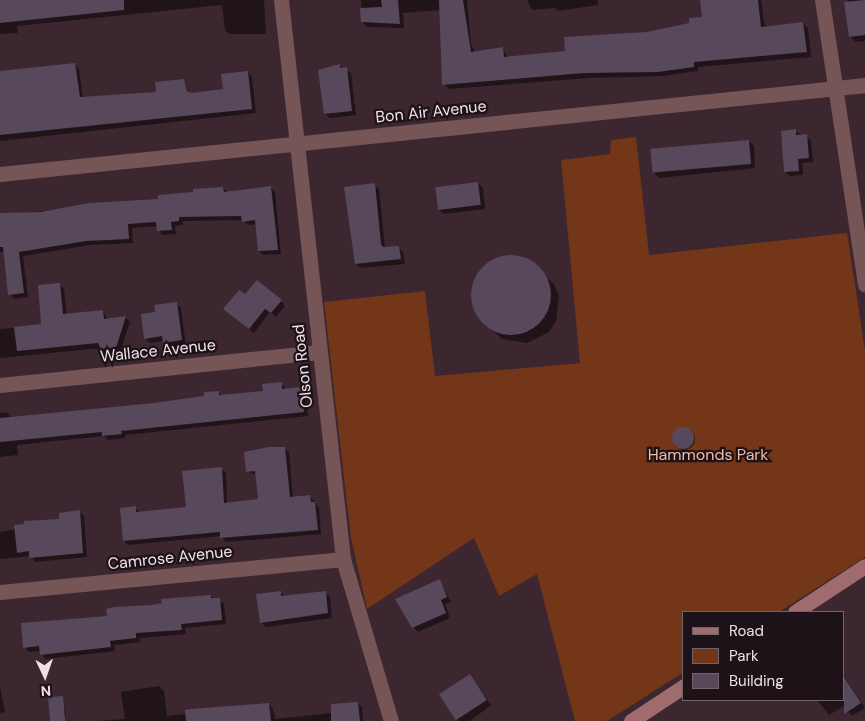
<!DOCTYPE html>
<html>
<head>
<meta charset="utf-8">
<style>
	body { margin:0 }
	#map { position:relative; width:865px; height:721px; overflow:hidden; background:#3c2630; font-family:"DM Sans",sans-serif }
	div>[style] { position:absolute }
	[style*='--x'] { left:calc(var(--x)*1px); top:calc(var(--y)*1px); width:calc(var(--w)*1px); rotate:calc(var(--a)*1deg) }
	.green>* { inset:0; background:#733618 }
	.shadow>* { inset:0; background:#0007 }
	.round { border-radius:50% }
	.building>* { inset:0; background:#58485b; transform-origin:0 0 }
	.street>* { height:15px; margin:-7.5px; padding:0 7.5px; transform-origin:7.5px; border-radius:7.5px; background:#765557 }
	.secondary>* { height:15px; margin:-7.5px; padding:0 7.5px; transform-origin:7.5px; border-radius:7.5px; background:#9f6b6d }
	span { translate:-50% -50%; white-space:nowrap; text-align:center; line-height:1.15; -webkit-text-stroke:4.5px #1c1217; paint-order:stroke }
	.street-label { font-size:16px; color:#f0e1e8 }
	.park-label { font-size:16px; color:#f5baa1 }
	.legend { position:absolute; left:682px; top:611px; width:162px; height:90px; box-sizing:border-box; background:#1c1217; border:1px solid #71656b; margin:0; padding:6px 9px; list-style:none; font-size:15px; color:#f0e1e8 }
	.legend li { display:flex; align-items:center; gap:10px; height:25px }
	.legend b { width:25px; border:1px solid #71656b }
	.north { position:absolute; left:20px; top:651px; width:50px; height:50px; -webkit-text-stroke:4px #1c1217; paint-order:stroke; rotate:177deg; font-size:14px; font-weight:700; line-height:20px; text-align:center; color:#f0e1e8 }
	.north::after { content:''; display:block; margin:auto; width:18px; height:22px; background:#f0e1e8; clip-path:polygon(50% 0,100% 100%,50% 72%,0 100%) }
</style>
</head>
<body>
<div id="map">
	<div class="green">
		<div style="clip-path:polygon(636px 137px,649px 255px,847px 233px,865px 350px,865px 557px,779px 612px,684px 612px,684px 672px,607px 721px,575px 721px,537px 574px,499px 596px,474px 538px,367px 609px,351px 538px,324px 302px,425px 291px,435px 376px,580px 363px,561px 160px,610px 154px,611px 140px)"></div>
	</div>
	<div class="shadow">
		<div style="clip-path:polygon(0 0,264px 0,266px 34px,230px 34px,225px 30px,222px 5px,17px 26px,18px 33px,0 34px)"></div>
		<div style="clip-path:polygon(361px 0,467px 0,471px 44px,475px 52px,502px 48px,508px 58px,566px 52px,690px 24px,703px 18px,701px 0,761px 0,765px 28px,803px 23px,808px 28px,811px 57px,698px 67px,698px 71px,663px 76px,589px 78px,449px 89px,444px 84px,441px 10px,403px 13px,404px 28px,367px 27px,362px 22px)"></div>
		<div style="clip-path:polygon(527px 0,598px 0,598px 5px,558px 11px,555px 8px,532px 10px)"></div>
		<div style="clip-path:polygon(848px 0,865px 0,865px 41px,855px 42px,850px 36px)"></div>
		<div style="clip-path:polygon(75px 65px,79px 69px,83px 98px,157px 93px,183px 80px,190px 94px,224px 91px,248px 72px,252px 77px,256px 113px,0 141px,0 71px)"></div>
		<div style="clip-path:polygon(339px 66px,351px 73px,356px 115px,330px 118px,325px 114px)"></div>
		<div style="clip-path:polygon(795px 131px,811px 140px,813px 162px,802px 163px,803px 175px,790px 176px,785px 172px)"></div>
		<div style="clip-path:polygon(749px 141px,754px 146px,755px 168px,659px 178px,654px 173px)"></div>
		<div style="clip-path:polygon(478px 183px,483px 188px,485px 209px,443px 214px,439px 209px)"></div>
		<div style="clip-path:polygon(374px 185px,379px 189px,385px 248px,398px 247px,403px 252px,405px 264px,361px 268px,356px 264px)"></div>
		<div style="clip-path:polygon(223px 188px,228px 193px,271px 188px,275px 192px,281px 254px,263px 255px,259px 251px,257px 224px,248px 225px,243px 220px,183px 221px,183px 225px,175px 226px,176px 234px,162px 235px,158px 226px,132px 228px,133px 243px,91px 245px,23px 256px,28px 297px,14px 299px,10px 294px,5px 251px,0 252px,0 215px,160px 201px)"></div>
		<div style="clip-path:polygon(499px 258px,524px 258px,554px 284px,559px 296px,556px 321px,549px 332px,527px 343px,502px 339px,492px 330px,482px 320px,472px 297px,479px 273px)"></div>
		<div style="clip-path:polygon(60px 285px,64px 289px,67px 315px,103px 311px,108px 320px,126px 318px,130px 322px,120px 352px,107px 354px,101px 348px,0 358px,0 329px,43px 325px)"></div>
		<div style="clip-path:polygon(245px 296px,281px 301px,285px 306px,276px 317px,270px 312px,254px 333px,230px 313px)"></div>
		<div style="clip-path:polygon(176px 303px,181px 308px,186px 345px,169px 347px,164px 341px,150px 343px,145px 338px,157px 313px)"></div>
		<div style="clip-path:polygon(281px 383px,286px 390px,301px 388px,306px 393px,308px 416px,125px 435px,125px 438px,108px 440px,104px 436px,17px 445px,18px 455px,0 457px,0 413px,7px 412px,11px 418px,93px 411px,206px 397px,218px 392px,223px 396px,264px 392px)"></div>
		<div class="round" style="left:673px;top:428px;width:22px;height:22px"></div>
		<div style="clip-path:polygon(284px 448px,289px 452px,293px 498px,309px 497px,314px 501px,319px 508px,321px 534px,226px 542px,221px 536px,128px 545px,124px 541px,135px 508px,140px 513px,187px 508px,221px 469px,226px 473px,227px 504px,259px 501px,256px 475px,247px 471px)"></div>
		<div style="clip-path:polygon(80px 512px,84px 516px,87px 557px,35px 562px,31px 556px,0 559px,0 532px,60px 521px)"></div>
		<div style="clip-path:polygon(440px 581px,451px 602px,445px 604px,450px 618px,418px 632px,413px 627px)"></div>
		<div style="clip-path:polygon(280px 592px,285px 597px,325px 593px,330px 597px,332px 618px,266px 627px,261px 622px)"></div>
		<div style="clip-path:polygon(211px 596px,224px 604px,226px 624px,185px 628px,186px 634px,140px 638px,140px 642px,114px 645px,115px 651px,45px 659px,41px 651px,29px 652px,25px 647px,108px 617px)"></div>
		<div style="clip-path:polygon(470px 675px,491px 705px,470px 721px,458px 721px,440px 695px)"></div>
		<div style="clip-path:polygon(844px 676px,865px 708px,852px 716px,844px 706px,829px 715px,817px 700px,844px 700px)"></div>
		<div style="clip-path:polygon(0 686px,5px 712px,0 713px)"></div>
		<div style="clip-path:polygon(159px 686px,164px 691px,167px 716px,269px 704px,273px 709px,275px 719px,332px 713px,358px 703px,362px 707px,363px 721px,98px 721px,125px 719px,121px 692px)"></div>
		<div style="clip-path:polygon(62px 697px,66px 715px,53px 716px)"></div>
	</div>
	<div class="building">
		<div style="clip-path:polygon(0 0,124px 0,124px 10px,0 23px)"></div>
		<div style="clip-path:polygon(381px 0,398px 0,400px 24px,361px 22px,360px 8px,382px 7px)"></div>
		<div style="clip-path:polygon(439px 0,463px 0,471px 52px,503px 47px,504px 57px,565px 51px,564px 37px,647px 32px,689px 23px,689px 18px,702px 17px,700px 0,758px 0,761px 27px,803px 22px,807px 52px,694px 62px,694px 67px,658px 72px,584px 73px,442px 85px)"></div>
		<div style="clip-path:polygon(865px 0,865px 35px,849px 37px,844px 2px)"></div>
		<div style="clip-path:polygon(75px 63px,80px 97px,156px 92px,155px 82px,184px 79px,187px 91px,191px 93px,223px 89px,221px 74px,248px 71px,252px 109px,0 135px,0 71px)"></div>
		<div style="clip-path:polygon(340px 64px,340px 68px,347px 67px,352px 111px,324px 114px,318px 70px)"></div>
		<div style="clip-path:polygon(796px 129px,796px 135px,807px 134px,809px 158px,798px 159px,799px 171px,784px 172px,781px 131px)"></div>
		<div style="left:749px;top:140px;width:24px;height:99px;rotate:85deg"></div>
		<div style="left:478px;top:182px;width:23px;height:43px;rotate:83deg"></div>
		<div style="clip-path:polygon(375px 183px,381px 244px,383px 247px,399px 246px,401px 259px,355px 264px,344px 187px)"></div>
		<div style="clip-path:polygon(271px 186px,278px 250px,258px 251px,255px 220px,242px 222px,241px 216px,179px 217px,179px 221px,171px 222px,172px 230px,157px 231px,156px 222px,128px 224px,129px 239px,86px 241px,19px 252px,24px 293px,8px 295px,3px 247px,0 247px,0 213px,41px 212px,89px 203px,158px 199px,158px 195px,193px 192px,193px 189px,223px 187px,224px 192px)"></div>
		<div class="round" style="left:471px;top:255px;width:80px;height:80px"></div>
		<div style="clip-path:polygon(257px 280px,282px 300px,271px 313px,265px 309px,249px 329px,223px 309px,239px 290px,245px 294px)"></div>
		<div style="clip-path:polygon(60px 283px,63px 314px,103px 310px,104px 319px,126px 316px,116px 348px,101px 349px,98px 343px,17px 351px,14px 327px,41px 324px,38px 285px)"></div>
		<div style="clip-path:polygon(177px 302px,182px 340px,163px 343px,162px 336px,144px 339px,141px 314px,155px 312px,154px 305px)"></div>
		<div style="clip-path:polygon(282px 382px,282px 389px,302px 387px,304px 412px,121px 431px,122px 434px,102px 436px,102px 432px,0 442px,0 418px,154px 403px,204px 396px,204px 392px,219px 391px,219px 395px,263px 391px,262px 384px)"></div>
		<div class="round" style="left:672px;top:427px;width:22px;height:22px"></div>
		<div style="clip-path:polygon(269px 447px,285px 447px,290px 497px,310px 495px,311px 502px,315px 502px,318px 530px,220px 538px,220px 532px,123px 541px,120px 508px,136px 506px,136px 512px,186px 507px,182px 471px,222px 467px,224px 503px,258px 499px,255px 471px,246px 472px,244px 452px)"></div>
		<div style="clip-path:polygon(80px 510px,83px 553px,29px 558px,29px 551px,17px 553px,14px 525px,24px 524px,24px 521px,59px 519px,59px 513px)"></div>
		<div style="clip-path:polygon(440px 579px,447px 597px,441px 600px,446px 613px,412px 628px,395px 599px)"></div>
		<div style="clip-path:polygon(281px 591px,281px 596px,326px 591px,328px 613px,260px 623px,256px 594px)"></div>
		<div style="clip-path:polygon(211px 595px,211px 598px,220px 598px,222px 620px,181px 624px,182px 630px,136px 633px,136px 638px,110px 641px,111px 647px,40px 655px,39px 646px,23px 648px,21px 623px,107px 616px,106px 609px,114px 607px,152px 605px,162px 603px,161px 599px)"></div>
		<div style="left:470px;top:674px;width:31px;height:37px;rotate:57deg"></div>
		<div style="clip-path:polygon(844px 677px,861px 703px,844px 714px)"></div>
		<div style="left:63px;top:696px;width:25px;height:15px;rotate:85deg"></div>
		<div style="clip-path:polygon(358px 702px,360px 721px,331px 721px,331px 704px)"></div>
		<div style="clip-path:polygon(269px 703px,271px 721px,186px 721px,185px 710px,191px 709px)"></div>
	</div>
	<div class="street">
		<div style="--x:281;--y:0;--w:562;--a:83.67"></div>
		<div style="--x:343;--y:559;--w:169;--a:73.5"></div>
		<div style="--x:822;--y:0;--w:288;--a:81.4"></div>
		<div style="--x:0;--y:174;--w:870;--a:-5.87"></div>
		<div style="--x:0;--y:385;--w:321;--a:-5.9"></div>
		<div style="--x:0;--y:592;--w:345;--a:-5.5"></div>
	</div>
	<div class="secondary">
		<div style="--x:795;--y:612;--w:84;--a:-33.3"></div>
		<div style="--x:631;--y:721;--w:64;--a:-33.4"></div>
	</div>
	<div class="street-label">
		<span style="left:431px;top:112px;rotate:-6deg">Bon Air Avenue</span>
		<span style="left:158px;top:351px;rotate:-6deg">Wallace Avenue</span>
		<span style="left:303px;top:366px;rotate:-96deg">Olson Road</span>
		<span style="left:170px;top:558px;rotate:-6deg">Camrose Avenue</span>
	</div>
	<div class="park-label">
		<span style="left:708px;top:455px">Hammonds Park</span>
	</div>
	<ul class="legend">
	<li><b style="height:6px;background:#9f6b6d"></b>Road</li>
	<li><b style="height:14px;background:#733618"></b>Park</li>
	<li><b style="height:14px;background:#58485b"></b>Building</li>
	</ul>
	<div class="north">N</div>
</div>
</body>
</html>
